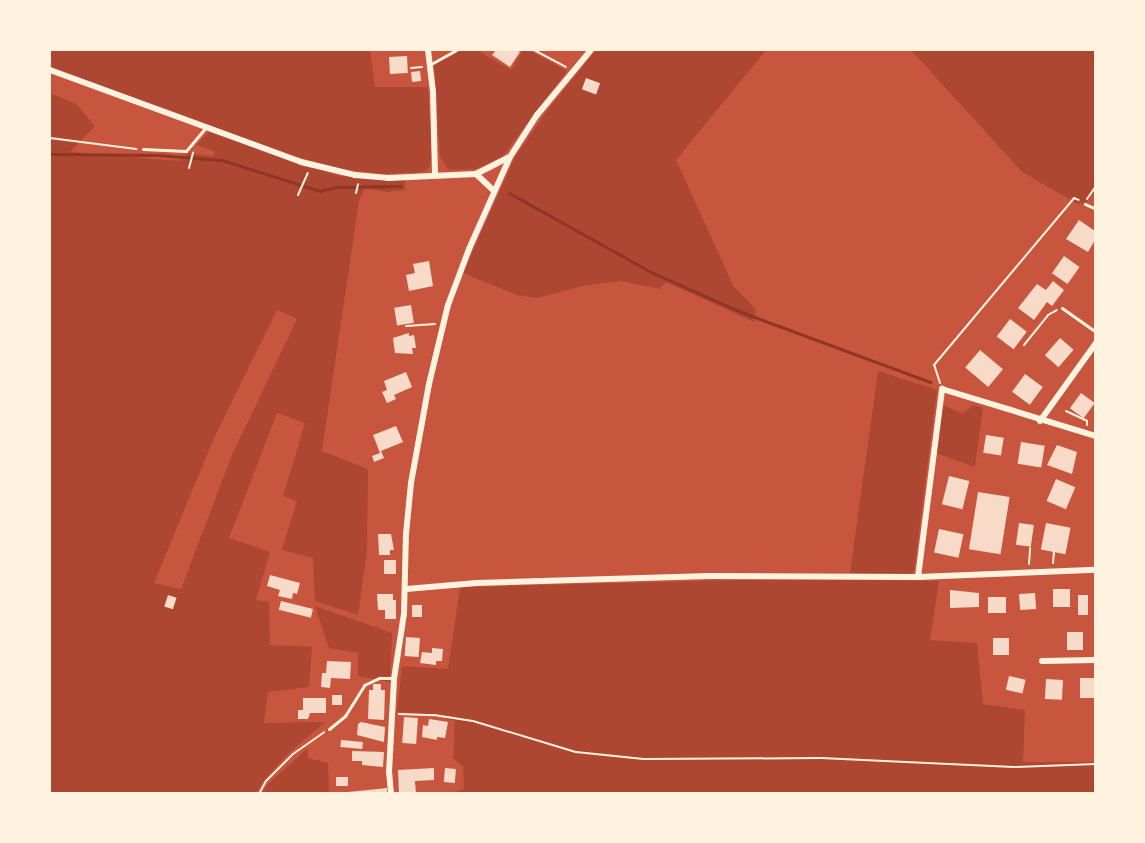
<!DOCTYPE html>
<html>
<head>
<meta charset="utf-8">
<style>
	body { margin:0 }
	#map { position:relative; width:1145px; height:843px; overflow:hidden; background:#c8553d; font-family:Quicksand,sans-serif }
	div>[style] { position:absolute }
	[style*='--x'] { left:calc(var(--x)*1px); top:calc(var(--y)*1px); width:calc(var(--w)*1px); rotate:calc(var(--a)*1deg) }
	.green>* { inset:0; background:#ae4732 }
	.stream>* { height:3px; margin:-1.5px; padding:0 1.5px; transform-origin:1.5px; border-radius:1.5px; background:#8f3625 }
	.building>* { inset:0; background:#f7dbc8; transform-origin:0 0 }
	.path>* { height:2px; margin:-1px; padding:0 1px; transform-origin:1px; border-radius:1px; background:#fff3e0 }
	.service>* { height:3px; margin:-1.5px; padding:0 1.5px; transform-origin:1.5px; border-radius:1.5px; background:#fff3e0 }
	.minor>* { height:6px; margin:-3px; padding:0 3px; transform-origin:3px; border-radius:3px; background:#fff3e0 }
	span { translate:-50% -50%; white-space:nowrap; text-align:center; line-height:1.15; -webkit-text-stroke:6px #fff3e0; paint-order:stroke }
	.frame { position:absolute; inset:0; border:51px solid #fff3e0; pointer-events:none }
</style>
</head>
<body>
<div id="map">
	<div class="green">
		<div style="clip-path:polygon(50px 50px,370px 50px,375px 87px,428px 87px,432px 160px,429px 168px,422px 172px,382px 174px,342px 169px,293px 156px,50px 67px)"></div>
		<div style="clip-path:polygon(461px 50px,477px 50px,511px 70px,523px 50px,529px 50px,567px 71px,502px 157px,476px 169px,449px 170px,440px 157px,434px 64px)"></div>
		<div style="clip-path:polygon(596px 50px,766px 50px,676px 160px,734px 287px,756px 309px,754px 322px,666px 282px,660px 289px,620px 281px,583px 286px,537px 298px,517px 295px,463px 273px,515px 157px,549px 108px)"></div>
		<div style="clip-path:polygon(911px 50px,1095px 50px,1096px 190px,1088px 201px,1078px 204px,1022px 172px)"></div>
		<div style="clip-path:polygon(evenodd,50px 93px,76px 104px,95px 126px,70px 152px,179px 161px,188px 153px,213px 156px,215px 151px,196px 145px,209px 132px,339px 176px,405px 180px,405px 190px,387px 192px,365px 188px,359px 201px,322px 451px,368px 469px,367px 550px,358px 615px,315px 601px,313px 558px,282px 550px,297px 501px,283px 496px,305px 423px,277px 413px,229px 538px,270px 552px,256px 600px,269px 602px,270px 645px,312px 647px,309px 687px,268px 692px,264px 723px,325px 722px,289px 753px,266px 778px,256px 793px,50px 793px,50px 93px,277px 310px,297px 319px,232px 455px,181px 589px,154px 583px,214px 438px,277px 310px)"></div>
		<div style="clip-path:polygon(878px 371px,937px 390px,914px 571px,907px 575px,850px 573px)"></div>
		<div style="clip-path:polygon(973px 405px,983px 408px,975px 467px,936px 453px,941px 408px,944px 406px,963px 413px)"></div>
		<div style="clip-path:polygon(786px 579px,939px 581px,930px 640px,977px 643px,983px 704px,1025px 710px,1023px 762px,1095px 762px,1095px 793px,451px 793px,464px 789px,463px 766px,453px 759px,455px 721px,446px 719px,444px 715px,397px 712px,402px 666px,448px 669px,460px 587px)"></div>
		<div style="clip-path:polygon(315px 606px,392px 633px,390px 682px,358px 676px,358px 653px,329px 648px)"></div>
		<div style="clip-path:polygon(308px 748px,308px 758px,328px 763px,329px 793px,262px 793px,267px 785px)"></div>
	</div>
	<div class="stream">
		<div style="--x:50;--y:154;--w:108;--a:0.5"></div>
		<div style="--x:158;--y:155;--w:64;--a:4.5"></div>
		<div style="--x:222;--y:160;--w:103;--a:17.6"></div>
		<div style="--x:320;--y:191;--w:16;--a:-14"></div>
		<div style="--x:336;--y:187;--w:65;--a:-0.9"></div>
		<div style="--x:509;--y:193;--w:165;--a:29.1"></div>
		<div style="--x:653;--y:273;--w:96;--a:23.9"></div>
		<div style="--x:741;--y:312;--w:202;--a:20.3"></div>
	</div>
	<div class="building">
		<div style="clip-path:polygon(496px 50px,516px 50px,520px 52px,510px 67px,492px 55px)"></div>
		<div style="left:407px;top:56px;width:17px;height:18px;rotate:87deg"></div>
		<div style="left:420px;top:71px;width:10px;height:9px;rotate:84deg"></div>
		<div style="left:586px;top:78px;width:15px;height:12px;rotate:20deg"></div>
		<div style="clip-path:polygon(1079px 220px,1095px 231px,1095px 240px,1088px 252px,1066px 239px)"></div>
		<div style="left:1064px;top:256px;width:19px;height:21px;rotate:35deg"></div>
		<div style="clip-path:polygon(429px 261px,433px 286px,409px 291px,406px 275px,415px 273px,413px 264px)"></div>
		<div style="clip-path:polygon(1053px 281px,1064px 290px,1052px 306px,1047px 302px,1034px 320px,1018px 308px,1037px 284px,1046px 290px)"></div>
		<div style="left:411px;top:305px;width:18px;height:17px;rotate:81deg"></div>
		<div style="left:1010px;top:319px;width:21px;height:22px;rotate:37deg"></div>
		<div style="clip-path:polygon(409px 333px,409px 336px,414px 335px,416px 348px,412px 348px,413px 354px,395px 353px,393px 338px)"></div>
		<div style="left:1060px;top:338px;width:18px;height:23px;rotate:41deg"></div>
		<div style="left:980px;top:350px;width:30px;height:23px;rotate:40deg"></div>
		<div style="clip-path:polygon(406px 372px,412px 387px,394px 395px,396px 399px,387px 403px,382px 392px,387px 390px,384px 381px)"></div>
		<div style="left:1025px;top:374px;width:22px;height:22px;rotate:36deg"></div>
		<div style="left:1081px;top:393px;width:17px;height:19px;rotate:36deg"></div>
		<div style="clip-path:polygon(396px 426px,403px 442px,381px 451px,384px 458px,374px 462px,372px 456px,380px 453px,373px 435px)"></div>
		<div style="left:986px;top:435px;width:18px;height:18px;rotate:9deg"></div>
		<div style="left:1021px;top:442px;width:24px;height:22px;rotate:9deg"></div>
		<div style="clip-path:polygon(1057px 445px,1077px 452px,1072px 474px,1047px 465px)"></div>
		<div style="left:949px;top:476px;width:21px;height:29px;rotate:14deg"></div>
		<div style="left:1056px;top:479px;width:21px;height:24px;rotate:23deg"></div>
		<div style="left:978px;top:492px;width:32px;height:58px;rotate:9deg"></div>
		<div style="left:1019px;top:523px;width:15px;height:22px;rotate:8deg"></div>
		<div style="left:1046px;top:523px;width:25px;height:27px;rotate:11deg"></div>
		<div style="left:939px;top:529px;width:25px;height:24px;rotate:12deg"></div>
		<div style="clip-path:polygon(378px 534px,391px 534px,394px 550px,390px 550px,390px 555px,379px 555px)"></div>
		<div style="left:384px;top:560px;width:12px;height:14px"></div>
		<div style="clip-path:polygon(270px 575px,300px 583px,297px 594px,293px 593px,292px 599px,278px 596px,280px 590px,267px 586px)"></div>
		<div style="left:1053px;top:589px;width:17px;height:18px"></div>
		<div style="clip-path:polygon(950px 590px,979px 593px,979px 607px,950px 608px)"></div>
		<div style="left:1035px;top:593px;width:16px;height:16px;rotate:86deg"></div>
		<div style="clip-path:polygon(377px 594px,393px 594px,393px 600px,396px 600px,396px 619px,385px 619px,385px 610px,378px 610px)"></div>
		<div style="left:168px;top:595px;width:9px;height:12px;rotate:18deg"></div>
		<div style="left:1078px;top:595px;width:10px;height:20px"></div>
		<div style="left:988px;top:597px;width:18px;height:16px"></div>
		<div style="left:281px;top:601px;width:33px;height:9px;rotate:14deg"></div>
		<div style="left:412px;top:605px;width:10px;height:12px"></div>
		<div style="left:1067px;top:632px;width:16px;height:18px"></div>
		<div style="left:406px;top:637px;width:14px;height:19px;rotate:4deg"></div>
		<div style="left:993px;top:638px;width:16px;height:17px"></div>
		<div style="clip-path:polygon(432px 648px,443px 649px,442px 661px,436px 661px,436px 665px,420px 663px,422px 652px,432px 653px)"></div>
		<div style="clip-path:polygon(327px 661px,351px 662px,350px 679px,331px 678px,330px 688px,321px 687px,322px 673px,326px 673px)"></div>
		<div style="left:1009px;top:676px;width:17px;height:14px;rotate:13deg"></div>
		<div style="left:1080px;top:678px;width:15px;height:20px"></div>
		<div style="left:1046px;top:679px;width:17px;height:20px;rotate:3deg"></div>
		<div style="clip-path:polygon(373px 684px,381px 684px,381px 690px,385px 690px,384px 720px,368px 719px,369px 690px,373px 690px)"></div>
		<div style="left:332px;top:695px;width:10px;height:10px"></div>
		<div style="clip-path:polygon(303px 698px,326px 698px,326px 713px,310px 713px,308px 719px,298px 719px,298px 710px,303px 710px)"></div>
		<div style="left:404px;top:717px;width:14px;height:26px;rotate:4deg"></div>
		<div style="clip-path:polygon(429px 719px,448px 722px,445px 738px,437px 737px,437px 740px,422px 737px,423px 725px,428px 726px)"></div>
		<div style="clip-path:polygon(361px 722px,385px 727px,384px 742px,357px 735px,358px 724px)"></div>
		<div style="left:341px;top:740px;width:22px;height:7px;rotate:5deg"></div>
		<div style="clip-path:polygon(352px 751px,384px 752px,383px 767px,362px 765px,362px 761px,352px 761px)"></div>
		<div style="clip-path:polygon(434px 768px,434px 780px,415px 781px,416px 794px,399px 794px,398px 770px)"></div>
		<div style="left:445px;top:768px;width:11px;height:14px;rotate:5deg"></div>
		<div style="left:336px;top:777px;width:12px;height:9px"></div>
		<div style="clip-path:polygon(387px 788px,387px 794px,348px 794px,348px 792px)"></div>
	</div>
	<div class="path">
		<div style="--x:534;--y:50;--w:36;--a:28"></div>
		<div style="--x:411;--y:68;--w:11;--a:-5"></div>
		<div style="--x:50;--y:138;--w:87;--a:7.3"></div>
		<div style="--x:189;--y:168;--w:16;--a:-75"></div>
		<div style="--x:356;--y:193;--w:9;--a:-77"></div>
		<div style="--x:298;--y:195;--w:24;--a:-66"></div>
		<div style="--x:1087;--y:199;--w:16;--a:-55"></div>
		<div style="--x:406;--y:326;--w:29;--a:-4"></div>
		<div style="--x:1024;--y:345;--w:38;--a:-51"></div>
		<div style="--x:1048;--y:315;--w:10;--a:-29"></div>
		<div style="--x:940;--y:383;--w:19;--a:-108"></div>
		<div style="--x:934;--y:365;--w:218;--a:-50"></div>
		<div style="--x:1074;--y:198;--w:5;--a:22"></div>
		<div style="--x:1066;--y:411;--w:23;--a:25"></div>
		<div style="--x:1087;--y:421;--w:4;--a:90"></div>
		<div style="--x:1053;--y:563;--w:11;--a:-85"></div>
		<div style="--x:1029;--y:564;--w:16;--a:-86"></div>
		<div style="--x:399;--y:714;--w:35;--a:2"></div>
		<div style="--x:434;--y:715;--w:39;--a:9"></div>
		<div style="--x:473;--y:721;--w:108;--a:16.8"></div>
		<div style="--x:576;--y:752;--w:68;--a:5.9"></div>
		<div style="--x:644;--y:759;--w:177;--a:-0.3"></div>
		<div style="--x:821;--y:758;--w:193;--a:2.7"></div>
		<div style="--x:1014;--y:767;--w:82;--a:-2.1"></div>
		<div style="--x:259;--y:794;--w:15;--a:-62"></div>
		<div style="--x:266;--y:781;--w:38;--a:-45"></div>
		<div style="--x:293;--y:754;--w:38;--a:-35"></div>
	</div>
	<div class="service">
		<div style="--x:431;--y:64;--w:29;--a:-29"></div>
		<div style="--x:143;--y:149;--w:43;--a:2.7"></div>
		<div style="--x:186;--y:151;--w:30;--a:-50"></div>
		<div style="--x:1085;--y:204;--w:12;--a:24"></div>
		<div style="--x:1062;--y:308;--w:42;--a:35.2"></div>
		<div style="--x:329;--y:729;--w:21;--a:-39"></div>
		<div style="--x:345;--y:716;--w:36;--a:-58"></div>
		<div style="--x:364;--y:685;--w:17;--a:-25"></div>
		<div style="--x:379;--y:678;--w:13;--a:0"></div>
	</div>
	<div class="minor">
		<div style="--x:428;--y:50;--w:42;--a:83.2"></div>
		<div style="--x:433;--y:92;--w:82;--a:88.6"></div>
		<div style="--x:50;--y:70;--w:267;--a:20.1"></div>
		<div style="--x:301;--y:162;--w:56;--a:13.5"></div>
		<div style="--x:355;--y:175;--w:33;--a:5"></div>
		<div style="--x:388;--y:178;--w:88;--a:-2.6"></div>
		<div style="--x:476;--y:174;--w:37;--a:-27"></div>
		<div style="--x:476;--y:174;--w:23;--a:43"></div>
		<div style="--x:1040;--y:421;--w:96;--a:-54.3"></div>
		<div style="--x:918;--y:577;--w:190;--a:-82.7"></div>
		<div style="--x:942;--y:389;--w:161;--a:17"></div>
		<div style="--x:406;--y:589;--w:71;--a:-4.8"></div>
		<div style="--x:477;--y:583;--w:232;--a:-1.7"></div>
		<div style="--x:709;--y:576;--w:209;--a:0.3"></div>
		<div style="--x:918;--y:577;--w:178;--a:-2.3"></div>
		<div style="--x:1042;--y:661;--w:54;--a:-1.1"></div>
		<div style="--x:391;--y:794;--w:22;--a:-95"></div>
		<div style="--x:389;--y:772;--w:93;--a:-86.9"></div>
		<div style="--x:394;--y:679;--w:66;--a:-81.3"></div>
		<div style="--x:404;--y:614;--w:80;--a:-88.6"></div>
		<div style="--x:406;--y:534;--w:51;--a:-84.4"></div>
		<div style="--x:411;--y:483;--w:101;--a:-79.7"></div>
		<div style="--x:429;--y:384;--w:81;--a:-76.5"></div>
		<div style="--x:448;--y:305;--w:60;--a:-69.4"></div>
		<div style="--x:469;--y:249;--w:101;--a:-66"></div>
		<div style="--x:510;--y:157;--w:50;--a:-57.3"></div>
		<div style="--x:537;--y:115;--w:85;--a:-50.3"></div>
	</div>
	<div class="frame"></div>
</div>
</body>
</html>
